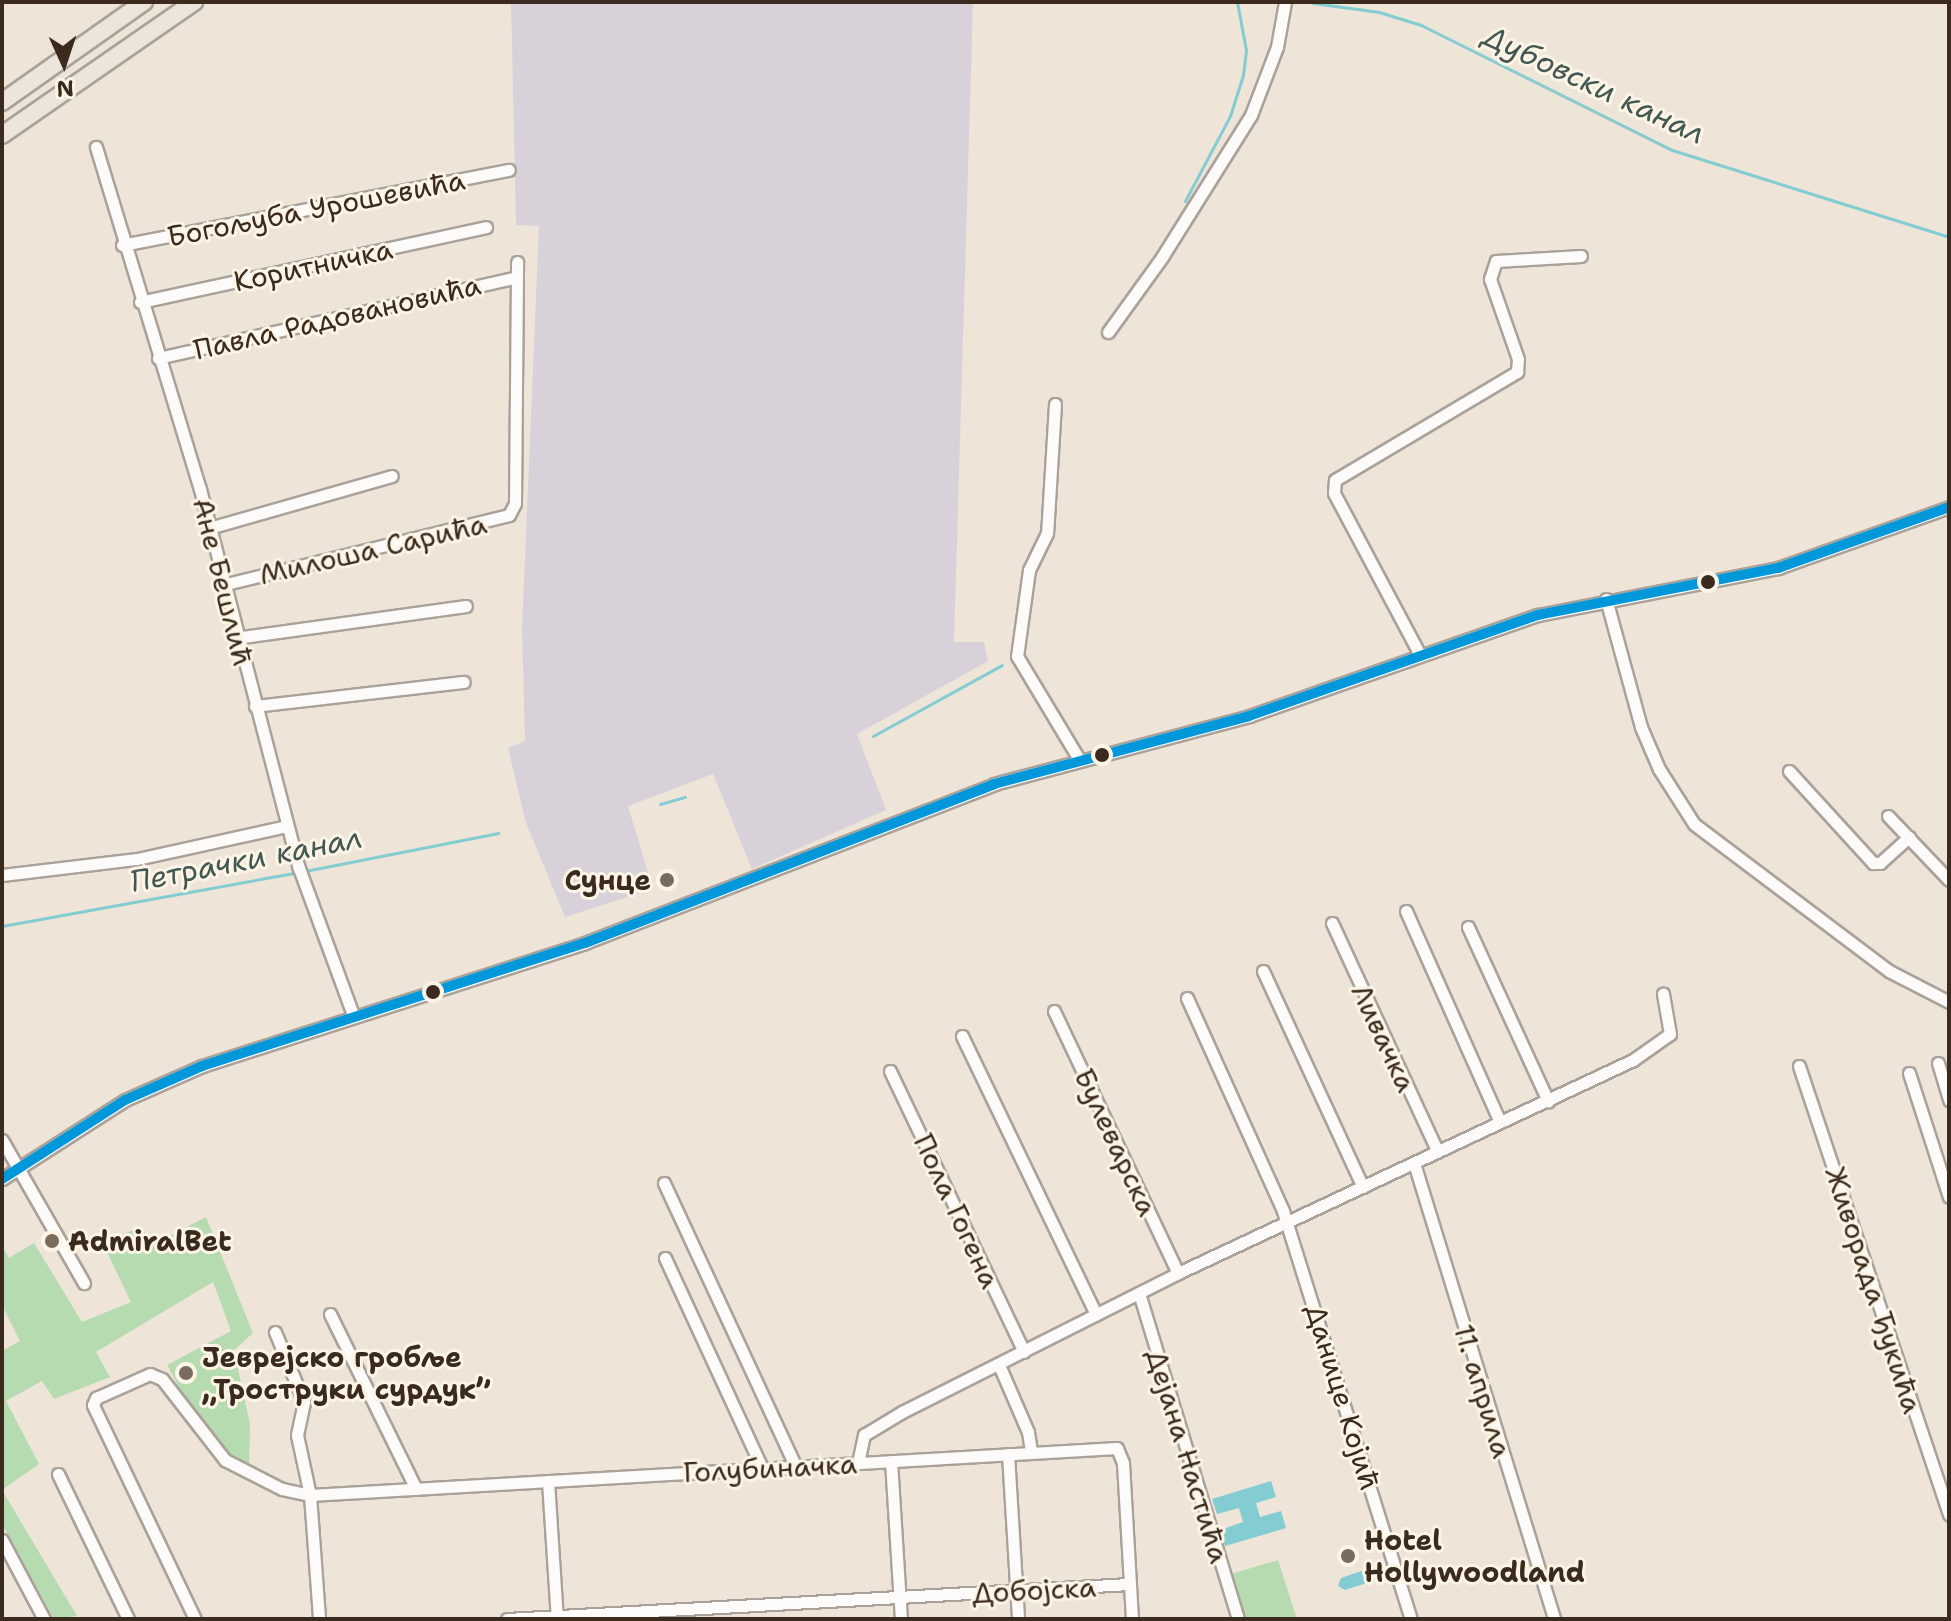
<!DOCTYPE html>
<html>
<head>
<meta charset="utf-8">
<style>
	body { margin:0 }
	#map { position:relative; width:1951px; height:1621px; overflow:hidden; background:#eee5d8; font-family:"Shantell Sans",sans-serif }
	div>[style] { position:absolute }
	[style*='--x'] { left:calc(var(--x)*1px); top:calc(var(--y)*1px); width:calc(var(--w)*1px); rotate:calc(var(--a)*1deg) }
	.industrial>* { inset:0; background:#d8d1d9 }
	.green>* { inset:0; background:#b6dbb0 }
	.water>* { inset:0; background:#83ccd2 }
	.stream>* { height:3px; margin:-1.5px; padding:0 1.5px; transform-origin:1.5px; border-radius:1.5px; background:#83ccd2 }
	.roads { filter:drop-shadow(2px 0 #aaa29a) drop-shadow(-2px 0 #aaa29a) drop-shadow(0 2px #aaa29a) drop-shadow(0 -2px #aaa29a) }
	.minor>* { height:11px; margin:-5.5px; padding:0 5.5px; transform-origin:5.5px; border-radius:5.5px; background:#fcfbf9 }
	.highway>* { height:16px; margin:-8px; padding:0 8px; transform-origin:8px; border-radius:8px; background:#ede5dc }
	.bus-1>* { height:10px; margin:-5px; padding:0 5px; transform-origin:5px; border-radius:5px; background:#0098da }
	.dots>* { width:22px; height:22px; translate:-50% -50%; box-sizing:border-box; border:4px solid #fcf5e5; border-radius:50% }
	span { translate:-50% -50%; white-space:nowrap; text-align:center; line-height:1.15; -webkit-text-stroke:6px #fcf5e5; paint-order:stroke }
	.street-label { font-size:28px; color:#3b2a1e }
	.poi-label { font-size:28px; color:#3b2a1e; font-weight:700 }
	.right { translate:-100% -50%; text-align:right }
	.left { translate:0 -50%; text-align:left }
	.water-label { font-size:30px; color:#435753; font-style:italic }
	.frame { position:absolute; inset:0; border:4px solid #3b2a1e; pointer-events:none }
	.north { position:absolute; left:24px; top:24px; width:80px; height:80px; -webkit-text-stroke:6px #fcf5e5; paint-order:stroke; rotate:177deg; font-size:22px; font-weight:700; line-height:32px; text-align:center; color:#3b2a1e }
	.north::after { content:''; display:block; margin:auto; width:28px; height:36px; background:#3b2a1e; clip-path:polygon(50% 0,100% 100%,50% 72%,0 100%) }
</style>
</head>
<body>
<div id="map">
	<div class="industrial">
		<div style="clip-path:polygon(511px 2px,973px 2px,954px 642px,984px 642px,988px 661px,857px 734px,886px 810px,752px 869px,713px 774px,628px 806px,653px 889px,565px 917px,526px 823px,508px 748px,525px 741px,522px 629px,539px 226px,516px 225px)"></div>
	</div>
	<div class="green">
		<div style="clip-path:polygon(206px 1217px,253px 1333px,234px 1350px,250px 1424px,249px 1467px,225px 1453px,195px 1416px,167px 1365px,231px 1331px,213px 1282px,96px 1352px,110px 1377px,54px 1399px,42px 1381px,6px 1401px,39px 1464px,2px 1490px,77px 1616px,54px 1619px,2px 1524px,2px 1351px,20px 1341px,2px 1305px,2px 1246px,9px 1258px,34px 1243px,82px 1322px,131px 1302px,103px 1244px,141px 1226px,153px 1245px)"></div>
		<div style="clip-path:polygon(1278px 1560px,1297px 1619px,1241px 1619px,1228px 1575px)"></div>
	</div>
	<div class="water">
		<div style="clip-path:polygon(1271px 1481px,1276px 1497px,1256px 1503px,1260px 1517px,1281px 1511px,1286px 1528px,1225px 1546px,1220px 1530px,1243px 1522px,1239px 1508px,1217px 1514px,1212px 1499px)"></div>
		<div style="clip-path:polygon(1370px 1568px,1376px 1574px,1373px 1581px,1345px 1590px,1338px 1586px,1341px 1578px)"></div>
	</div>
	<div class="stream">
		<div style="--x:1313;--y:3;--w:67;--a:7.8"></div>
		<div style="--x:1379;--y:12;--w:44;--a:17.2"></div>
		<div style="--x:1421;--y:25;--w:280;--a:26.5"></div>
		<div style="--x:1672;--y:150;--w:290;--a:17.4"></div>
		<div style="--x:1185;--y:201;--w:96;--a:-62.1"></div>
		<div style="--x:1230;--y:116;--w:43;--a:-72.4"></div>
		<div style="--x:1243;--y:75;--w:25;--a:-83"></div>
		<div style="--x:1246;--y:50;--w:49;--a:-100.6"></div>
		<div style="--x:873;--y:736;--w:147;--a:-28.8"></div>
		<div style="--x:660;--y:804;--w:26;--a:-16"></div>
		<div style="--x:305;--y:871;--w:197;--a:-11.1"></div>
		<div style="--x:2;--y:926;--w:301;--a:-10.3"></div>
	</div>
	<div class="roads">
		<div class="minor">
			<div style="--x:96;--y:147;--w:357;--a:73.1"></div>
			<div style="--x:200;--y:489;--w:392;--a:75.4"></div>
			<div style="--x:299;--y:868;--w:157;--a:69.8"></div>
			<div style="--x:122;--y:245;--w:394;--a:-11"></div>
			<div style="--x:140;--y:302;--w:354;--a:-12.2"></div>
			<div style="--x:1108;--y:332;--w:92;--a:-54.2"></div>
			<div style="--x:1162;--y:257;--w:168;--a:-57.9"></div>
			<div style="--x:1251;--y:115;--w:73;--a:-69.1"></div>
			<div style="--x:1277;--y:47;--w:46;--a:-79.9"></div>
			<div style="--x:158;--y:358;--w:367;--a:-12.7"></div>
			<div style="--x:1055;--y:404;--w:129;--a:93.5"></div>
			<div style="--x:1047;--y:533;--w:41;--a:115.9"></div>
			<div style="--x:1029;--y:570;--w:87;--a:97.9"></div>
			<div style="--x:1017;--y:656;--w:120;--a:59"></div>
			<div style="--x:209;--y:528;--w:190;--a:-15.9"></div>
			<div style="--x:222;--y:585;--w:295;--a:-13.7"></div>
			<div style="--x:509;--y:515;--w:13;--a:-63"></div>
			<div style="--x:515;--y:503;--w:241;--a:-89.5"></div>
			<div style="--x:1606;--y:599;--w:133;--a:74.7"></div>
			<div style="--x:1641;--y:727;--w:46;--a:66.8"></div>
			<div style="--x:1659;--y:769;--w:65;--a:57.5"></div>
			<div style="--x:1694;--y:824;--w:244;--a:37"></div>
			<div style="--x:1889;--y:971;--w:68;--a:27.3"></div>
			<div style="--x:235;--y:638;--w:233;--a:-7.9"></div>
			<div style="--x:1419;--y:653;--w:181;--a:-118"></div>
			<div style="--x:1334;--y:493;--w:13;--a:-86"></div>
			<div style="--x:1335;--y:480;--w:212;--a:-30.7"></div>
			<div style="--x:1517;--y:372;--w:13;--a:-86"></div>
			<div style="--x:1518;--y:359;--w:85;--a:-109.3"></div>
			<div style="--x:1490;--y:279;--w:19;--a:-72"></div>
			<div style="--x:1496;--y:261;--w:85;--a:-3.4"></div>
			<div style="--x:255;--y:706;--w:210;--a:-6.6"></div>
			<div style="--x:1789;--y:771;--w:125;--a:47.6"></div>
			<div style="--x:1873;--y:863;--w:7;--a:0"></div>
			<div style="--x:1880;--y:863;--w:39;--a:-42"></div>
			<div style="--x:1888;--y:816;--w:88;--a:46.4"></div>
			<div style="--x:2;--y:875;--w:136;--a:-6.8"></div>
			<div style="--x:137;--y:859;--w:154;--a:-12.4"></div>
			<div style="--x:1406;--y:911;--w:231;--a:66"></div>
			<div style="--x:1332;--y:923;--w:252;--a:65.2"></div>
			<div style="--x:1468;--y:927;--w:192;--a:65.3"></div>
			<div style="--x:1263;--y:971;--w:238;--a:65.2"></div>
			<div style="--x:1187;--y:998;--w:234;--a:65.7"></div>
			<div style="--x:1283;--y:1211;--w:428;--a:72.6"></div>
			<div style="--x:1054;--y:1011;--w:290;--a:64.7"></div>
			<div style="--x:962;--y:1036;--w:309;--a:64.3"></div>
			<div style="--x:1938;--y:1063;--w:39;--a:73"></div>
			<div style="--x:1799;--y:1066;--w:473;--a:71.5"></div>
			<div style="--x:890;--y:1071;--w:311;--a:64.5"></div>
			<div style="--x:1909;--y:1073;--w:130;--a:72.1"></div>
			<div style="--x:2;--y:1140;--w:165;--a:60.2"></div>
			<div style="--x:1414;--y:1163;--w:477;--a:72.9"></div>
			<div style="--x:2;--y:1179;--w:146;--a:-32.7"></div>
			<div style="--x:125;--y:1100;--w:84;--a:-23.8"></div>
			<div style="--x:202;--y:1066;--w:402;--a:-17.8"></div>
			<div style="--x:585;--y:943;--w:439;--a:-21.2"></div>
			<div style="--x:994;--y:784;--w:264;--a:-14.9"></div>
			<div style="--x:1249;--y:716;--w:306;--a:-19.3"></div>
			<div style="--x:1538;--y:615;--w:245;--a:-11.1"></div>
			<div style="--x:1778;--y:568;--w:182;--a:-19.6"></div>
			<div style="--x:664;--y:1183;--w:313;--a:65.1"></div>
			<div style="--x:665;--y:1258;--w:231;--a:65.2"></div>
			<div style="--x:1139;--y:1293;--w:341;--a:73.1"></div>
			<div style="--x:330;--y:1314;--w:195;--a:63.8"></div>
			<div style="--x:275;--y:1332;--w:76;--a:67.5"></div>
			<div style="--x:304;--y:1402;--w:34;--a:102"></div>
			<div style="--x:297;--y:1435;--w:61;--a:77.8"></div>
			<div style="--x:310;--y:1495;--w:124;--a:85.8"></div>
			<div style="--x:999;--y:1365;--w:73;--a:66.6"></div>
			<div style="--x:1028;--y:1432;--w:20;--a:81"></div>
			<div style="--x:1008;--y:1454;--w:165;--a:86.5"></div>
			<div style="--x:891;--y:1461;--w:158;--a:86.4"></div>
			<div style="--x:858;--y:1463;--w:29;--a:-78"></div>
			<div style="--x:864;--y:1435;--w:44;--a:-31.2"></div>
			<div style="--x:902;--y:1412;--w:309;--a:-26.7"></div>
			<div style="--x:1178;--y:1273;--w:502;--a:-25.09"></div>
			<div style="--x:1633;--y:1060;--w:45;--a:-35.1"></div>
			<div style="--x:1670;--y:1034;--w:41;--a:-99.9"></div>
			<div style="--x:58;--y:1474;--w:161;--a:64.2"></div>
			<div style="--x:548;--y:1481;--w:138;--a:86.3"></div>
			<div style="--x:2;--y:1540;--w:89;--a:62"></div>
			<div style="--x:195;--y:1619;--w:237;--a:-115.5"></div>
			<div style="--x:93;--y:1405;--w:8;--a:-67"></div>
			<div style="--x:96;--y:1398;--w:59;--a:-24"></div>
			<div style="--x:150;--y:1374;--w:13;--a:23"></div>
			<div style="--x:162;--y:1379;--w:103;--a:52.1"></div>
			<div style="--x:225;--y:1460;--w:64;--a:27"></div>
			<div style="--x:282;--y:1489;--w:29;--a:12"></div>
			<div style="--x:310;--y:1495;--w:808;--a:-3.33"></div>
			<div style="--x:1117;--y:1448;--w:16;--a:68"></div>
			<div style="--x:1123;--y:1463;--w:156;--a:86.7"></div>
			<div style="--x:507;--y:1619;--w:624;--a:-3.22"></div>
		</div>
		<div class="highway">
			<div style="--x:2;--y:102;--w:174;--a:-35.2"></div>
			<div style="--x:2;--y:135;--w:234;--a:-34.7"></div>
		</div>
	</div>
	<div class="bus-1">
		<div style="--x:2;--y:1179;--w:146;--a:-32.7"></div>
		<div style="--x:125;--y:1100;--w:84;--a:-23.8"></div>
		<div style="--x:202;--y:1066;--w:402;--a:-17.8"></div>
		<div style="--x:585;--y:943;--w:439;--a:-21.2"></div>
		<div style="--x:994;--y:784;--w:264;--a:-14.9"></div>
		<div style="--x:1249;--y:716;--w:306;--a:-19.3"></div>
		<div style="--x:1538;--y:615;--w:245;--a:-11.1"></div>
		<div style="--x:1778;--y:568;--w:182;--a:-19.6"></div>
	</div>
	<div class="dots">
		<div style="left:1708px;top:582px;background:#3b2a1e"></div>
		<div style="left:1102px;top:755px;background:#3b2a1e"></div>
		<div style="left:667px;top:880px;background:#7a6b5f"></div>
		<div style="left:433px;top:992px;background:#3b2a1e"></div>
		<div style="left:52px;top:1241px;background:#7a6b5f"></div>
		<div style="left:186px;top:1373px;background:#7a6b5f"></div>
		<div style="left:1348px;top:1556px;background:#7a6b5f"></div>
	</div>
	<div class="street-label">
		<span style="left:316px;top:208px;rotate:-11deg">Богољуба Урошевића</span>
		<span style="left:313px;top:265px;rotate:-12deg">Коритничка</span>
		<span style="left:337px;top:317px;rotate:-13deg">Павла Радовановића</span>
		<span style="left:373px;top:549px;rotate:-13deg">Милоша Сарића</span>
		<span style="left:223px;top:582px;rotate:76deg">Ане Бешлић</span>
		<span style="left:1384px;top:1038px;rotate:65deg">Ливачка</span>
		<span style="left:1116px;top:1142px;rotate:65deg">Булеварска</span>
		<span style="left:957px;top:1211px;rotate:65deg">Пола Гогена</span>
		<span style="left:1874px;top:1290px;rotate:72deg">Живорада Ђукића</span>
		<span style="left:1483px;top:1391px;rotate:73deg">11. априла</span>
		<span style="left:1343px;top:1397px;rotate:73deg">Данице Којић</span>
		<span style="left:1188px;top:1456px;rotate:73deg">Дејана Настића</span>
		<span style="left:770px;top:1468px;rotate:-3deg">Голубиначка</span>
		<span style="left:1034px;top:1590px;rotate:-3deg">Добојска</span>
	</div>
	<div class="poi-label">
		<span class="right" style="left:651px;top:880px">Сунце</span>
		<span class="left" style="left:68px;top:1241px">AdmiralBet</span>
		<span class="left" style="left:202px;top:1373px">Јеврејско гробље<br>„Троструки сурдук”</span>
		<span class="left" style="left:1364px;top:1556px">Hotel<br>Hollywoodland</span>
	</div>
	<div class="water-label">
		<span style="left:1594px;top:85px;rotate:25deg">Дубовски канал</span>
		<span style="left:246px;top:860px;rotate:-11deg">Петрачки канал</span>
	</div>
	<div class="frame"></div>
	<div class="north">N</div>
</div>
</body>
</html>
